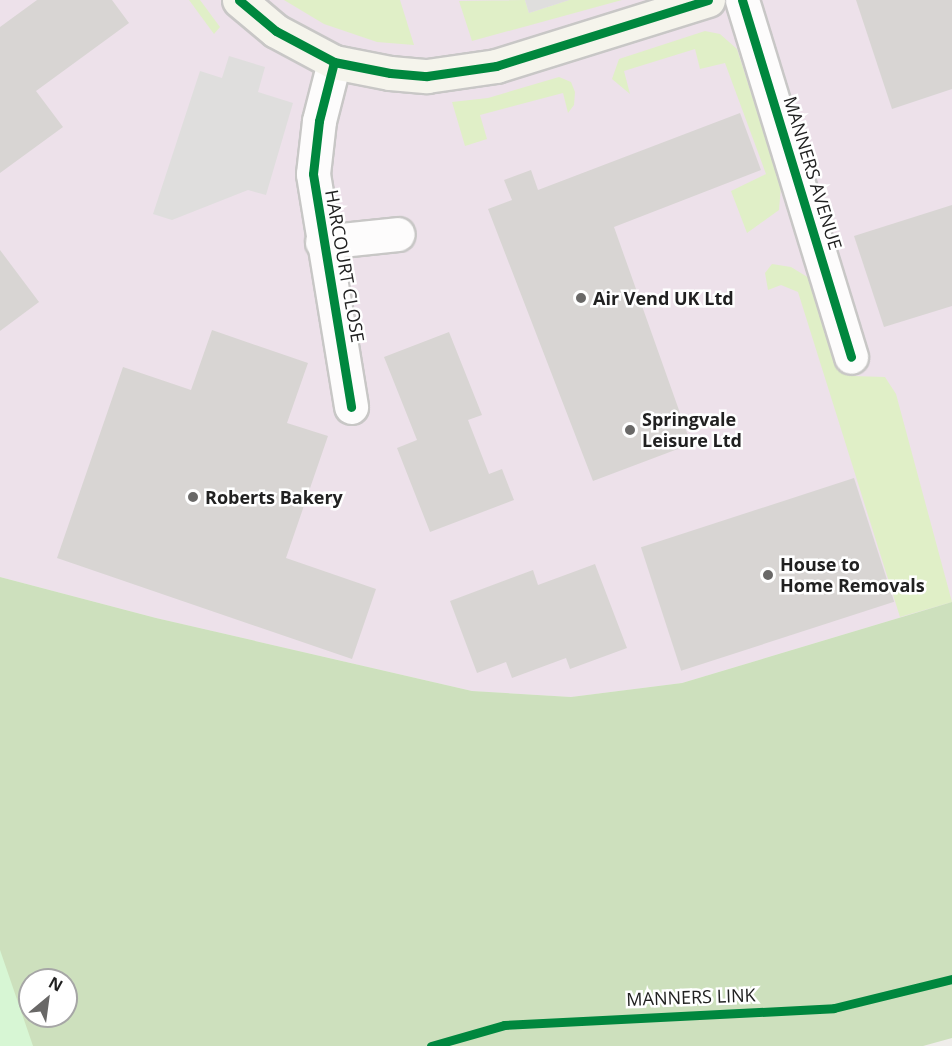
<!DOCTYPE html>
<html>
<head>
<meta charset="utf-8">
<style>
	body { margin:0 }
	#map { position:relative; width:952px; height:1046px; overflow:hidden; background:#efedea; font-family:"Open Sans",sans-serif }
	div>[style] { position:absolute }
	[style*='--x'] { left:calc(var(--x)*1px); top:calc(var(--y)*1px); width:calc(var(--w)*1px); rotate:calc(var(--a)*1deg) }
	.industrial>* { inset:0; background:#ede1ea }
	.grass>* { inset:0; background:#e0efc7 }
	.forest>* { inset:0; background:#cde0bd }
	.park>* { inset:0; background:#d7f6d4 }
	.parking>* { inset:0; background:#dfdedd }
	.building>* { inset:0; background:#d8d5d3; transform-origin:0 0 }
	.roads { filter:drop-shadow(2px 0 #c8c7c6) drop-shadow(-2px 0 #c8c7c6) drop-shadow(0 2px #c8c7c6) drop-shadow(0 -2px #c8c7c6) }
	.street>* { height:33px; margin:-16.5px; padding:0 16.5px; transform-origin:16.5px; border-radius:16.5px; background:#fdfcfc }
	.secondary>* { height:33px; margin:-16.5px; padding:0 16.5px; transform-origin:16.5px; border-radius:16.5px; background:#f5f4ec }
	.cycleway>* { height:9px; margin:-4.5px; padding:0 4.5px; transform-origin:4.5px; border-radius:4.5px; background:#00873e }
	.dots>* { width:16px; height:16px; translate:-50% -50%; box-sizing:border-box; border:3px solid #fff; border-radius:50% }
	span { translate:-50% -50%; white-space:nowrap; text-align:center; line-height:1.15; -webkit-text-stroke:5px #fff; paint-order:stroke }
	.street-label { font-size:18px; color:#212121 }
	.poi-label { font-size:18px; color:#212121; font-weight:700 }
	.left { translate:0 -50%; text-align:left }
	.north { position:absolute; left:18px; top:968px; width:60px; height:60px; box-sizing:border-box; background:#fff; border:2px solid #a6a6a6; border-radius:50%; rotate:29deg; font-size:16px; font-weight:700; line-height:24px; text-align:center; color:#212121 }
	.north::after { content:''; display:block; margin:auto; width:21px; height:27px; background:#696867; clip-path:polygon(50% 0,100% 100%,50% 72%,0 100%) }
</style>
</head>
<body>
<div id="map">
	<div class="industrial">
		<div style="clip-path:polygon(0 0,952px 0,952px 602px,682px 683px,571px 697px,472px 691px,156px 618px,0 577px)"></div>
	</div>
	<div class="grass">
		<div style="clip-path:polygon(189px 0,200px 0,220px 27px,214px 34px)"></div>
		<div style="clip-path:polygon(284px 0,400px 0,414px 45px,377px 42px,324px 24px)"></div>
		<div style="clip-path:polygon(525px 0,529px 13px,569px 0,622px 0,472px 41px,459px 1px)"></div>
		<div style="clip-path:polygon(705px 31px,720px 34px,737px 49px,781px 186px,779px 210px,747px 233px,731px 191px,766px 174px,725px 63px,700px 69px,695px 49px,624px 71px,630px 94px,612px 79px,619px 59px)"></div>
		<div style="clip-path:polygon(559px 77px,571px 82px,575px 92px,574px 105px,568px 113px,563px 93px,480px 115px,487px 139px,465px 146px,452px 102px,488px 98px)"></div>
		<div style="clip-path:polygon(772px 264px,791px 267px,809px 278px,838px 359px,852px 376px,885px 377px,896px 394px,952px 602px,900px 617px,798px 292px,781px 285px,768px 290px,765px 273px)"></div>
	</div>
	<div class="forest">
		<div style="clip-path:polygon(evenodd,0 577px,156px 618px,472px 691px,571px 697px,682px 683px,952px 602px,952px 1038px,923px 1046px,0 1046px,0 577px,30px 980px,66px 980px,66px 1016px,30px 1016px,30px 980px)"></div>
	</div>
	<div class="park">
		<div style="clip-path:polygon(0 950px,33px 1046px,0 1046px)"></div>
	</div>
	<div class="parking">
		<div style="clip-path:polygon(525px 0,569px 0,529px 13px)"></div>
		<div style="clip-path:polygon(229px 56px,265px 67px,258px 92px,293px 103px,266px 195px,248px 190px,172px 220px,153px 214px,200px 71px,222px 78px)"></div>
	</div>
	<div class="building">
		<div style="clip-path:polygon(37px 0,112px 0,129px 23px,36px 91px,63px 127px,0 173px,0 27px)"></div>
		<div style="clip-path:polygon(856px 0,952px 0,952px 89px,892px 109px)"></div>
		<div style="clip-path:polygon(740px 113px,761px 170px,614px 227px,691px 444px,593px 481px,488px 209px,512px 200px,504px 180px,531px 170px,538px 190px)"></div>
		<div style="clip-path:polygon(952px 205px,952px 306px,884px 327px,854px 236px)"></div>
		<div style="clip-path:polygon(0 250px,39px 302px,0 331px)"></div>
		<div style="clip-path:polygon(212px 330px,308px 363px,287px 423px,328px 436px,286px 558px,376px 589px,352px 659px,57px 558px,123px 367px,191px 390px)"></div>
		<div style="clip-path:polygon(449px 332px,482px 415px,468px 420px,489px 474px,502px 469px,514px 500px,430px 532px,397px 448px,417px 440px,384px 357px)"></div>
		<div style="left:854px;top:478px;width:130px;height:224px;rotate:72deg"></div>
		<div style="clip-path:polygon(595px 564px,627px 648px,570px 669px,566px 658px,512px 678px,506px 662px,477px 673px,450px 601px,533px 570px,538px 585px)"></div>
	</div>
	<div class="roads">
		<div class="street">
			<div style="--x:742;--y:0;--w:373;--a:73"></div>
			<div style="--x:334;--y:62;--w:61;--a:104.3"></div>
			<div style="--x:319;--y:121;--w:53;--a:96.5"></div>
			<div style="--x:313;--y:174;--w:236;--a:80.7"></div>
			<div style="--x:322;--y:242;--w:76;--a:-6"></div>
		</div>
		<div class="secondary">
			<div style="--x:239;--y:0;--w:48;--a:40"></div>
			<div style="--x:276;--y:31;--w:66;--a:28.1"></div>
			<div style="--x:334;--y:62;--w:57;--a:11.1"></div>
			<div style="--x:390;--y:73;--w:37;--a:5"></div>
			<div style="--x:427;--y:76;--w:70;--a:-8.2"></div>
			<div style="--x:496;--y:66;--w:222;--a:-17.3"></div>
		</div>
	</div>
	<div class="cycleway">
		<div style="--x:239;--y:0;--w:48;--a:40"></div>
		<div style="--x:276;--y:31;--w:66;--a:28.1"></div>
		<div style="--x:334;--y:62;--w:57;--a:11.1"></div>
		<div style="--x:390;--y:73;--w:37;--a:5"></div>
		<div style="--x:427;--y:76;--w:70;--a:-8.2"></div>
		<div style="--x:496;--y:66;--w:222;--a:-17.3"></div>
		<div style="--x:742;--y:0;--w:373;--a:73"></div>
		<div style="--x:334;--y:62;--w:61;--a:104.3"></div>
		<div style="--x:319;--y:121;--w:53;--a:96.5"></div>
		<div style="--x:313;--y:174;--w:236;--a:80.7"></div>
		<div style="--x:431;--y:1046;--w:76;--a:-16"></div>
		<div style="--x:504;--y:1025;--w:330;--a:-2.9"></div>
		<div style="--x:834;--y:1008;--w:122;--a:-13.8"></div>
	</div>
	<div class="dots">
		<div style="left:581px;top:298px;background:#696867"></div>
		<div style="left:630px;top:430px;background:#696867"></div>
		<div style="left:193px;top:497px;background:#696867"></div>
		<div style="left:768px;top:575px;background:#696867"></div>
	</div>
	<div class="street-label">
		<span style="left:813px;top:173px;rotate:73deg">MANNERS AVENUE</span>
		<span style="left:345px;top:266px;rotate:80deg">HARCOURT CLOSE</span>
		<span style="left:691px;top:997px;rotate:-2deg">MANNERS LINK</span>
	</div>
	<div class="poi-label">
		<span class="left" style="left:593px;top:298px">Air Vend UK Ltd</span>
		<span class="left" style="left:642px;top:430px">Springvale<br>Leisure Ltd</span>
		<span class="left" style="left:205px;top:497px">Roberts Bakery</span>
		<span class="left" style="left:780px;top:575px">House to<br>Home Removals</span>
	</div>
	<div class="north">N</div>
</div>
</body>
</html>
